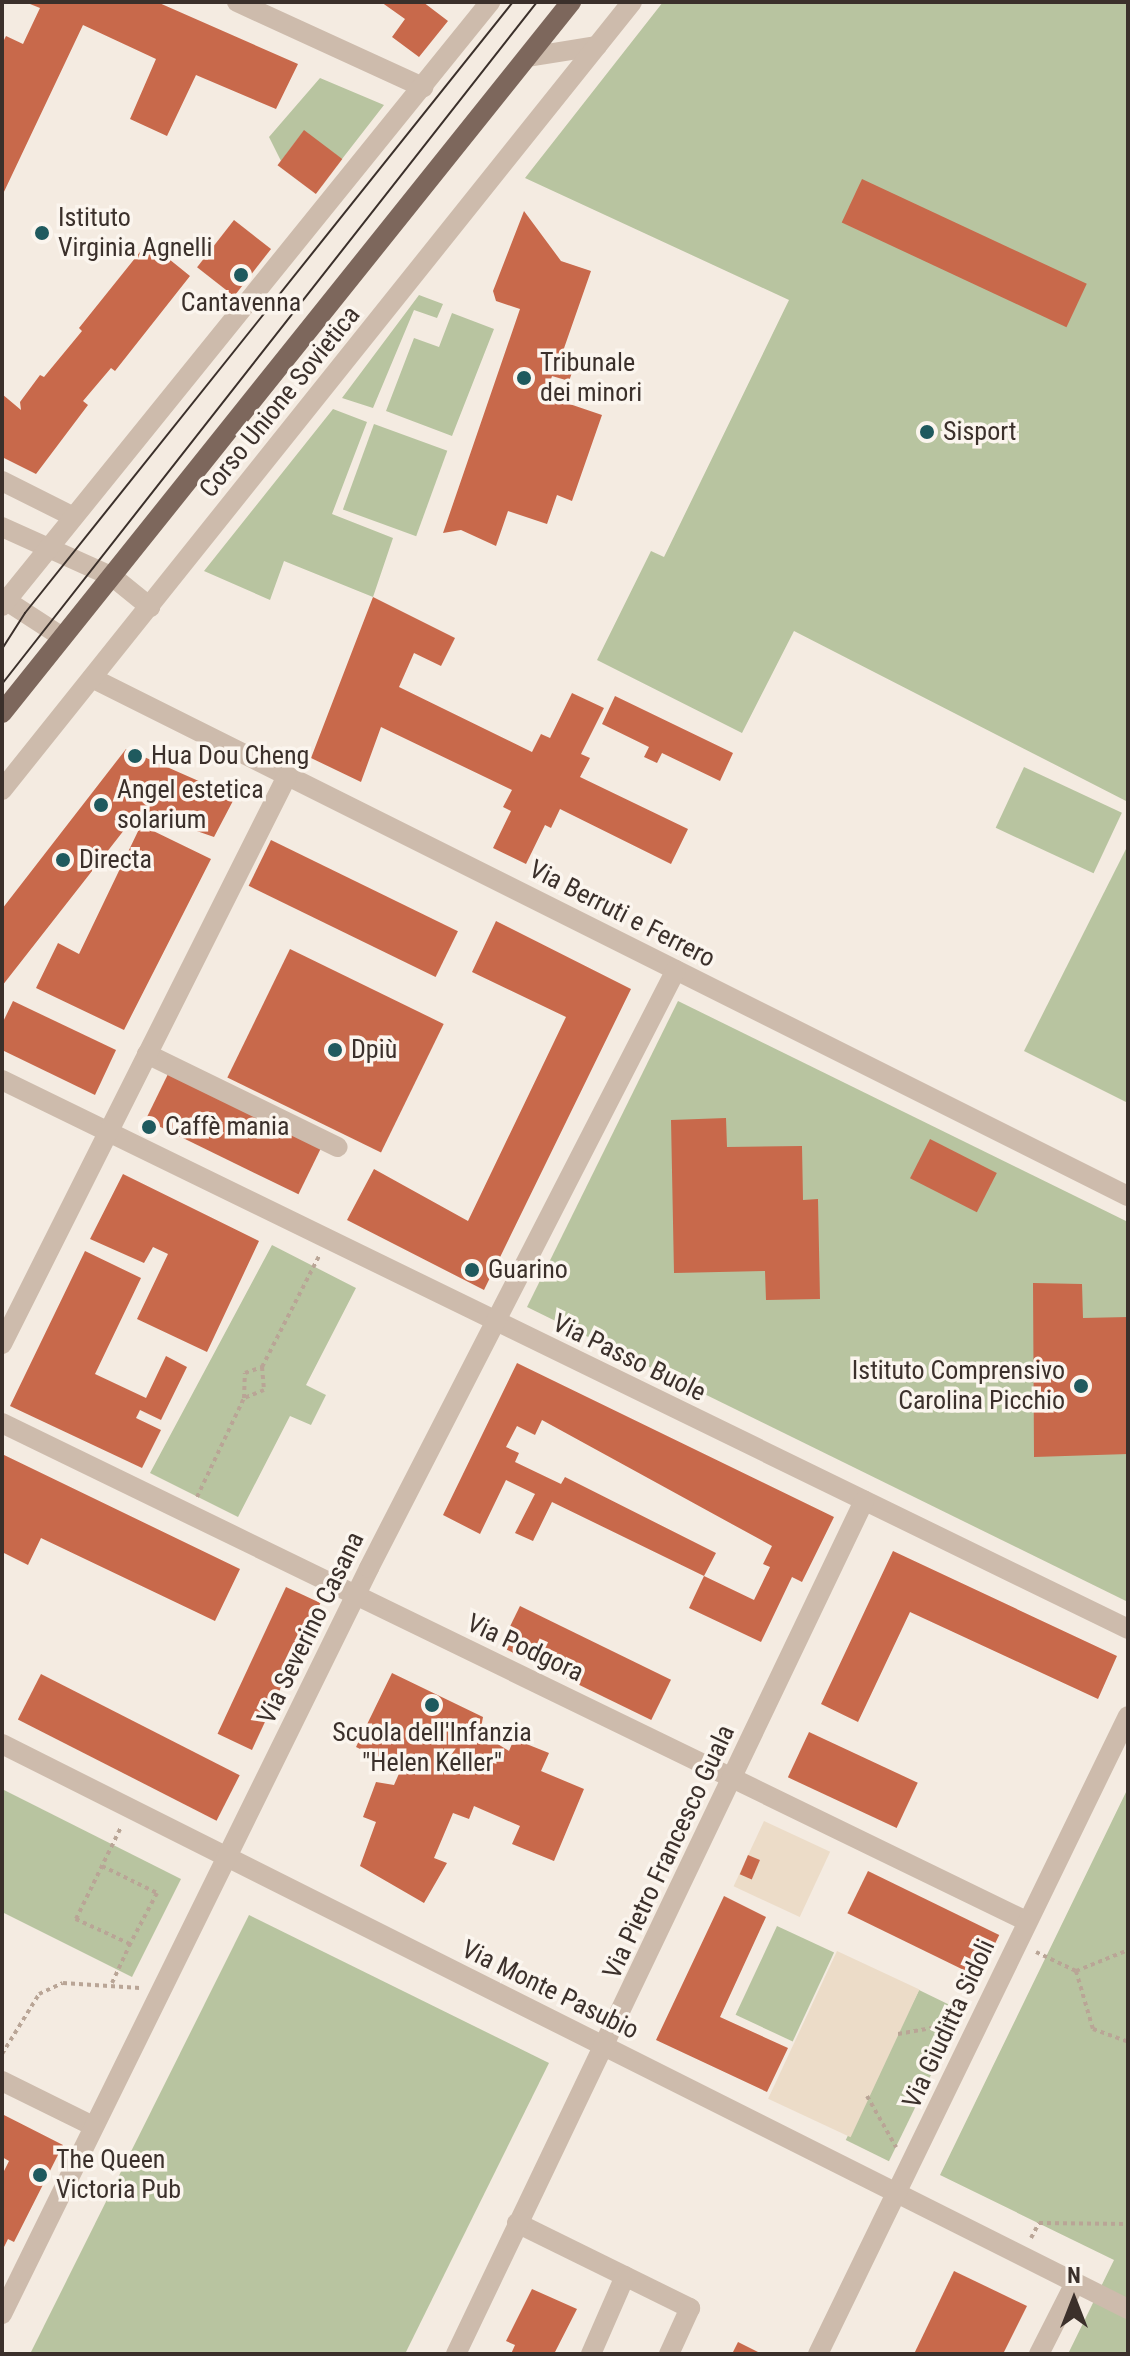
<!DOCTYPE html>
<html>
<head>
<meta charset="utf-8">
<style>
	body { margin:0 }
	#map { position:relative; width:1130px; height:2356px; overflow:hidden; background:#f4ebe1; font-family:"Roboto Condensed",sans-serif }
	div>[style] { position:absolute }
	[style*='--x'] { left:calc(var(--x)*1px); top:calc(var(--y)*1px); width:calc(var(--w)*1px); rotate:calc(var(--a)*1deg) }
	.green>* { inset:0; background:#b8c4a0; transform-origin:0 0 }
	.plaza>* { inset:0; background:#ecdcc8; transform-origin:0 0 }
	.building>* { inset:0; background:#c8694b; transform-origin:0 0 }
	.path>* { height:4px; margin-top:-2px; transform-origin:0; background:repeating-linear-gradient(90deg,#b9a596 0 4px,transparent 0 8px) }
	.minor>* { height:20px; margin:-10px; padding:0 10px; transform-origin:10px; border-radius:10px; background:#cdbbac }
	.major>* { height:20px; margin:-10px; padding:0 10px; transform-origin:10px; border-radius:10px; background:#7d675c }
	.tram>* { height:2px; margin:-1px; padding:0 1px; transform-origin:1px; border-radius:1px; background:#3b302b }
	.dots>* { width:22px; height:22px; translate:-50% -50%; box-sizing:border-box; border:4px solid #fbf5ee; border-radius:50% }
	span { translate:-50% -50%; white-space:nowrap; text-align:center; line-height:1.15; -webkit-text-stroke:7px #fbf5ee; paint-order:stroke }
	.poi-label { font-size:26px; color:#3b302b }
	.left { translate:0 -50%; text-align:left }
	.right { translate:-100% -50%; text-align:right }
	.street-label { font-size:26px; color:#3b302b }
	.frame { position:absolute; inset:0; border:4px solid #3b302b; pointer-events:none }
	.north { position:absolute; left:1034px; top:2260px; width:80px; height:80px; -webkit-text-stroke:6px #fbf5ee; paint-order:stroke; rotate:0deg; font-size:22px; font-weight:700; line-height:32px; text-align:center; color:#3b302b }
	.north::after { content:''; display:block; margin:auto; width:28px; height:36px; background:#3b302b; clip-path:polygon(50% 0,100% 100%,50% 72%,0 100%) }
</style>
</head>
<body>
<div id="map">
	<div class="green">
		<div style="clip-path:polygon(663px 2px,1128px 2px,1128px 802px,794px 631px,742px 733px,597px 660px,651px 551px,664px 557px,789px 300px,525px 178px)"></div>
		<div style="clip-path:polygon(320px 78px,384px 105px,342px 159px,303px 132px,281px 161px,269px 137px)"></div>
		<div style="clip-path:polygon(419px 295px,443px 304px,437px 318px,414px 310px,373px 408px,342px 398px)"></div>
		<div style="clip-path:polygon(452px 313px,494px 329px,452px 436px,386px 411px,414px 338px,439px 347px)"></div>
		<div style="clip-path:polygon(333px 409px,367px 422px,332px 514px,393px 538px,373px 597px,284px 561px,270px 600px,204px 571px)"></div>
		<div style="left:374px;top:424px;width:78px;height:91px;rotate:20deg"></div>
		<div style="left:1024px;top:767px;width:108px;height:67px;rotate:25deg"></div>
		<div style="clip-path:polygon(1126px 849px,1128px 850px,1128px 1103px,1024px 1051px)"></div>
		<div style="clip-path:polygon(678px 1001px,1128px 1222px,1128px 1602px,527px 1307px)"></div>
		<div style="clip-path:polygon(272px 1245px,356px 1288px,306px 1385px,326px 1395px,311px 1425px,290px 1416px,238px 1517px,150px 1473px)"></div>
		<div style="clip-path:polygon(1128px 1788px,1128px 2354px,1068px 2354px,1114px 2260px,940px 2175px)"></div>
		<div style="clip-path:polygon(2px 1789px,181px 1879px,132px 1977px,2px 1912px)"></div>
		<div style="clip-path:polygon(249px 1915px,549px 2063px,405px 2354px,30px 2354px)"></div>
		<div style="left:777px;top:1926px;width:63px;height:98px;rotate:25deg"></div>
		<div style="left:919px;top:1990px;width:48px;height:167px;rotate:26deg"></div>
	</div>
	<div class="plaza">
		<div style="left:764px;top:1821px;width:73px;height:72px;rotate:25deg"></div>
		<div style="left:837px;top:1951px;width:91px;height:163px;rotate:25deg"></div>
	</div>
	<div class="building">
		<div style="clip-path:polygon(25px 2px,157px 2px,298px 64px,276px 109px,196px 75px,167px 136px,130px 119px,156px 59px,83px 25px,2px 196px,2px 44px,6px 36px,23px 44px,40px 8px)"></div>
		<div style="clip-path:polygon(381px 2px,423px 2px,448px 21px,419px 57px,392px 37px,405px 19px)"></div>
		<div style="left:304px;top:130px;width:48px;height:44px;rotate:37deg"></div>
		<div style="left:862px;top:179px;width:248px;height:48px;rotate:25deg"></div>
		<div style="clip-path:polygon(524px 211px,561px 261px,591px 271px,562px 354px,577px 359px,569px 381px,552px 376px,546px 396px,602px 415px,572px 501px,557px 495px,547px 524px,508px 511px,496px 546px,461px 530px,443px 533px,520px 309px,496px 301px,493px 291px)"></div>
		<div style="left:234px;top:220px;width:47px;height:60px;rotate:38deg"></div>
		<div style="clip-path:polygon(148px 242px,190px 276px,115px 371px,111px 368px,83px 401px,88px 405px,36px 474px,2px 457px,2px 394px,21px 410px,20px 402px,40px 375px,44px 377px,82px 331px,79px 328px)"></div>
		<div style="clip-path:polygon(373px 597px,455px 638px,441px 666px,414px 653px,399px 687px,532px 752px,541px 734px,550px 738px,572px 693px,604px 708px,581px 754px,590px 758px,580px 777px,688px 829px,671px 864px,560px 809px,551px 828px,545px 825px,526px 864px,493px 848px,511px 811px,503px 807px,512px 790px,381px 727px,361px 782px,311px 758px)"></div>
		<div style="clip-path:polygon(615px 696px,733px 753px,720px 781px,662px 753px,657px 763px,644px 757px,649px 747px,602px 724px)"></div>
		<div style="clip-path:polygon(126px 749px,235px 797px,214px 837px,139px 811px,2px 986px,2px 909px)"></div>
		<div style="clip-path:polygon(141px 825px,211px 859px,124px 1030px,36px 988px,58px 943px,79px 954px)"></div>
		<div style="left:271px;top:840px;width:208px;height:51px;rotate:26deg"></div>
		<div style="clip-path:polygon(496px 921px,631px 989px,484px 1290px,347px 1220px,374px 1169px,468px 1221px,566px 1017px,472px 972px)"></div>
		<div style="left:290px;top:949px;width:171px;height:143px;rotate:26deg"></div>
		<div style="clip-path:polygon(13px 1001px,116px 1050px,95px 1095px,2px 1050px,2px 1024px)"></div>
		<div style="left:168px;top:1074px;width:170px;height:51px;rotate:26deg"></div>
		<div style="clip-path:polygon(726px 1118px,727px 1147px,802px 1146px,803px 1200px,818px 1199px,820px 1299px,766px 1300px,765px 1271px,674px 1273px,671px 1120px)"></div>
		<div style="left:930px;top:1139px;width:75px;height:44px;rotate:27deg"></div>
		<div style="clip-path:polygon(123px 1174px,259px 1241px,207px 1352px,137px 1319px,168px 1254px,153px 1247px,144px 1263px,90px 1239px)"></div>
		<div style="clip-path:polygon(85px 1251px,141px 1278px,95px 1374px,146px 1398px,166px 1356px,187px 1367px,161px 1420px,140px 1410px,136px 1418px,161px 1430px,142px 1468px,10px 1406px)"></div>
		<div style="clip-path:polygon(1033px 1283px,1082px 1284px,1083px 1318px,1128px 1317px,1128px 1454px,1034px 1457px)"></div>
		<div style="clip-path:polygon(517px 1363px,834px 1517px,802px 1582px,792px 1577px,761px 1642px,689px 1608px,704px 1576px,754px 1600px,770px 1567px,763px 1564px,772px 1546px,542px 1420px,535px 1435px,517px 1426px,506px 1447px,519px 1453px,515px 1462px,561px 1484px,565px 1477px,716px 1553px,704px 1576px,552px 1502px,533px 1541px,515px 1533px,535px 1494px,506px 1480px,480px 1534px,443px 1515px)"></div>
		<div style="clip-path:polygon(2px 1454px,240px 1569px,215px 1621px,41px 1538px,28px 1565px,2px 1552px)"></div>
		<div style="clip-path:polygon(893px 1551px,1117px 1656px,1098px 1699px,910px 1612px,858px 1722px,821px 1704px)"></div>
		<div style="left:286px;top:1587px;width:38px;height:162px;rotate:25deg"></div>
		<div style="left:520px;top:1606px;width:168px;height:45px;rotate:26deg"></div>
		<div style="clip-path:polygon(392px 1673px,483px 1717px,480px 1733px,509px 1751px,514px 1739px,549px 1753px,541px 1771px,584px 1789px,554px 1861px,512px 1844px,520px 1826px,474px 1806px,469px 1819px,453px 1813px,434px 1858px,447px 1863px,424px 1903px,360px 1866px,376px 1822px,363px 1817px,376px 1782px,394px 1785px,401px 1769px,356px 1747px)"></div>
		<div style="left:41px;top:1674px;width:223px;height:51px;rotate:27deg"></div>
		<div style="left:809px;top:1732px;width:120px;height:50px;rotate:25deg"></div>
		<div style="left:748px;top:1855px;width:13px;height:21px;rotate:23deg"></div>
		<div style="left:868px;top:1871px;width:146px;height:47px;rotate:26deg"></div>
		<div style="clip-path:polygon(724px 1896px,766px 1917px,720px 2017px,788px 2048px,767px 2092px,656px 2040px)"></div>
		<div style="clip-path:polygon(2px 2114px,63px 2145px,14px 2242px,8px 2239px,2px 2251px,2px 2175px,9px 2161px,2px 2157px)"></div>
		<div style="clip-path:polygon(954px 2271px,1027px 2306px,1003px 2354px,914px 2354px)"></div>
		<div style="clip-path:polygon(532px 2289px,577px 2309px,554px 2354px,511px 2354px,515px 2345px,506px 2341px)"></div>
		<div style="clip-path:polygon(738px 2342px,762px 2354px,732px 2354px)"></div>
	</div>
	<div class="path">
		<div style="--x:262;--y:1367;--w:23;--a:85"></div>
		<div style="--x:264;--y:1390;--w:22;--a:158"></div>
		<div style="--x:244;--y:1398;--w:25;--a:-88"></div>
		<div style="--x:245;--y:1373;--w:18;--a:-19"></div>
		<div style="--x:262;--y:1367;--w:125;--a:-62.8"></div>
		<div style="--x:197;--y:1497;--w:110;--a:-64.6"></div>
		<div style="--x:102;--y:1866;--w:61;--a:26.1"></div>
		<div style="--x:157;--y:1893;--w:58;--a:117.9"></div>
		<div style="--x:1036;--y:1952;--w:44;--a:25.4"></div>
		<div style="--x:1076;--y:1971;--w:60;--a:73.7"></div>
		<div style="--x:1093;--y:2029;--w:37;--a:20"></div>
		<div style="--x:1076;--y:1971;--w:56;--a:-22"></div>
		<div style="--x:112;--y:1983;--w:43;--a:-65.2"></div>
		<div style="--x:130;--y:1944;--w:60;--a:-155.2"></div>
		<div style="--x:76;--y:1919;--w:102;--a:-63.9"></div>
		<div style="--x:898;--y:2034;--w:57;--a:-10.1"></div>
		<div style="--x:2;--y:2054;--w:70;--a:-58.3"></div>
		<div style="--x:39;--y:1994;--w:26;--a:-25"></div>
		<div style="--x:63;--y:1983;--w:77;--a:3.7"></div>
		<div style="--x:867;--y:2096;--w:59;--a:60.4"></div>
		<div style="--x:1031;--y:2238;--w:17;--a:-62"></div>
		<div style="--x:1039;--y:2223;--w:89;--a:0.6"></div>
	</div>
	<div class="minor">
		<div style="--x:237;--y:2;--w:205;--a:24.6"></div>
		<div style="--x:528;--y:57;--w:70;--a:-9.1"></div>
		<div style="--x:2;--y:481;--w:80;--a:26.6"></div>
		<div style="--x:2;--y:527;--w:122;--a:24.2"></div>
		<div style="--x:113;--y:577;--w:48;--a:39"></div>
		<div style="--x:2;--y:598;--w:72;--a:33"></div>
		<div style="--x:2;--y:606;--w:777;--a:-51.06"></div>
		<div style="--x:92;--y:678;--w:1158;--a:26.57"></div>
		<div style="--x:2;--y:790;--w:1009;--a:-51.36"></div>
		<div style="--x:147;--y:1054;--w:212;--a:26"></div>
		<div style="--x:2;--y:1080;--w:1253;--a:25.99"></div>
		<div style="--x:2;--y:1344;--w:635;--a:-63.35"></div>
		<div style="--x:2;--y:1423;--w:1139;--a:25.93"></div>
		<div style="--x:2;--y:1744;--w:1260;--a:26.65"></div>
		<div style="--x:2;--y:2081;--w:99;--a:26.3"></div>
		<div style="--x:517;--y:2223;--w:193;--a:26.2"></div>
		<div style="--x:690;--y:2308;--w:51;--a:114.5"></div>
		<div style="--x:2;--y:2314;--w:831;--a:-63.8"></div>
		<div style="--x:369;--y:1568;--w:672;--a:-62.83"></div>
		<div style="--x:456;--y:2354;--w:946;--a:-64.44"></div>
		<div style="--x:591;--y:2354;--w:85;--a:-66.4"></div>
		<div style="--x:818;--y:2354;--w:709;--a:-64.09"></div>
		<div style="--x:1039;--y:2354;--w:80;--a:-63.1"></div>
	</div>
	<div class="major">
		<div style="--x:2;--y:713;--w:911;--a:-51.33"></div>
	</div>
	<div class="tram">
		<div style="--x:2;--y:649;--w:43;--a:-57.4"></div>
		<div style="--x:25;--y:613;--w:782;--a:-51.39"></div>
		<div style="--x:2;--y:684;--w:867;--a:-51.89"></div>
	</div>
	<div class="dots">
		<div style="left:42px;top:233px;background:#1f5a5e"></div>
		<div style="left:241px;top:275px;background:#1f5a5e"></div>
		<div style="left:524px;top:378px;background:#1f5a5e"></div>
		<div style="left:927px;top:432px;background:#1f5a5e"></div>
		<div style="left:135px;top:756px;background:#1f5a5e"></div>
		<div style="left:101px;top:805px;background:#1f5a5e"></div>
		<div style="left:63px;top:860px;background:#1f5a5e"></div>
		<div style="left:335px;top:1050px;background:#1f5a5e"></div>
		<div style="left:149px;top:1127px;background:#1f5a5e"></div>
		<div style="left:472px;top:1270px;background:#1f5a5e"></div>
		<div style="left:1081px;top:1386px;background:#1f5a5e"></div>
		<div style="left:432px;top:1705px;background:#1f5a5e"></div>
		<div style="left:40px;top:2175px;background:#1f5a5e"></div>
	</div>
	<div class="poi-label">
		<span class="left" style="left:58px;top:233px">Istituto<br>Virginia Agnelli</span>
		<span style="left:241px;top:303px">Cantavenna</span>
		<span class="left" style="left:540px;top:378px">Tribunale<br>dei minori</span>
		<span class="left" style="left:943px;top:432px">Sisport</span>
		<span class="left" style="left:151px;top:756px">Hua Dou Cheng</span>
		<span class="left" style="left:117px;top:805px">Angel estetica<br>solarium</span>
		<span class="left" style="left:79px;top:860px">Directa</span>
		<span class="left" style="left:351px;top:1050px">Dpiù</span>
		<span class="left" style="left:165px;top:1127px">Caffè mania</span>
		<span class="left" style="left:488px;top:1270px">Guarino</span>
		<span class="right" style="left:1065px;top:1386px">Istituto Comprensivo<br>Carolina Picchio</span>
		<span style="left:432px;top:1748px">Scuola dell'Infanzia<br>"Helen Keller"</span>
		<span class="left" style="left:56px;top:2175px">The Queen<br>Victoria Pub</span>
	</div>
	<div class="street-label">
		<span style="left:280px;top:402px;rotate:-51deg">Corso Unione Sovietica</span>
		<span style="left:622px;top:914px;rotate:27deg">Via Berruti e Ferrero</span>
		<span style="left:629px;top:1358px;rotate:26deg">Via Passo Buole</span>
		<span style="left:311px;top:1628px;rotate:-64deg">Via Severino Casana</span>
		<span style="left:525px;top:1648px;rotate:25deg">Via Podgora</span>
		<span style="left:669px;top:1852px;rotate:-65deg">Via Pietro Francesco Guala</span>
		<span style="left:550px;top:1990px;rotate:26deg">Via Monte Pasubio</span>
		<span style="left:949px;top:2024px;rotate:-65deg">Via Giuditta Sidoli</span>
	</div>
	<div class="frame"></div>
	<div class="north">N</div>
</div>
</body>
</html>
